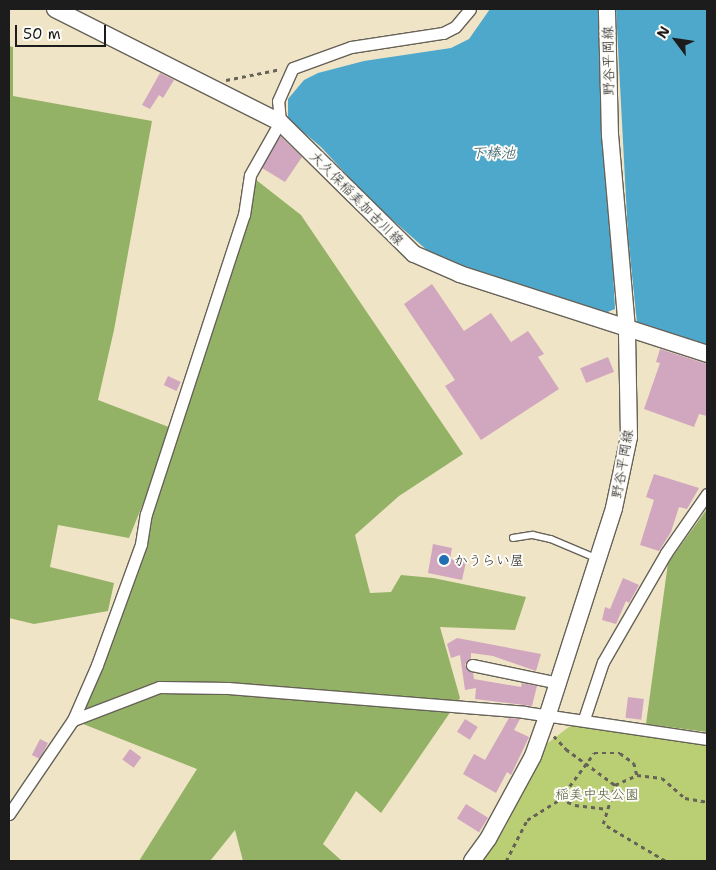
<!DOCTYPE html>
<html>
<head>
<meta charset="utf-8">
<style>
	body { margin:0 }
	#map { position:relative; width:716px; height:870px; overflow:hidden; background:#f0e4c6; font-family:"Shantell Sans","Klee One",sans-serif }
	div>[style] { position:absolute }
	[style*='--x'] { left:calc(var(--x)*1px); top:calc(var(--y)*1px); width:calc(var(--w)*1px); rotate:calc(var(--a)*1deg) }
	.green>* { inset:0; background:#bacf73 }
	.forest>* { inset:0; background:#93b265 }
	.water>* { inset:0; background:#4ea8cb }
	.building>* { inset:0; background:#d1a6bf; transform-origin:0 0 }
	.path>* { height:2.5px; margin-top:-1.25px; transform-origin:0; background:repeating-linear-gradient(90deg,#666258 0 4px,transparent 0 8px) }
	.roads { filter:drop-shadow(1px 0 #666258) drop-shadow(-1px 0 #666258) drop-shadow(0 1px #666258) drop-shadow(0 -1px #666258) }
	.service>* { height:5.5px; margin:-2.75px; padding:0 2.75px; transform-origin:2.75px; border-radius:2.75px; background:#fff }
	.minor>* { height:11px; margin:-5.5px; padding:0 5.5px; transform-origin:5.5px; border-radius:5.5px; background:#fff }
	.secondary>* { height:16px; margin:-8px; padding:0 8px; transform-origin:8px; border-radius:8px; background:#fff }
	.dots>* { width:14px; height:14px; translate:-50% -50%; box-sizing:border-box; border:2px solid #fdfcf7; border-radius:50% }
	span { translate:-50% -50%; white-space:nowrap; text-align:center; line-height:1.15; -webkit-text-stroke:4px #fdfcf7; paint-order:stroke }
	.street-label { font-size:14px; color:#1c1c1c }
	.poi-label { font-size:14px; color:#1c1c1c }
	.left { translate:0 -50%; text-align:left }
	.park-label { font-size:14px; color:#535b3a }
	.water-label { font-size:15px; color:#325b6b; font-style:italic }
	.frame { position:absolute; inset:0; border:10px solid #1c1c1c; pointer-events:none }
	.north { position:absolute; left:651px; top:15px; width:50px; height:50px; -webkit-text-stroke:4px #fdfcf7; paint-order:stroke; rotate:301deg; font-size:14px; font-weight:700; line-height:20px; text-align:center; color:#1c1c1c }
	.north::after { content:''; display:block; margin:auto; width:18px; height:22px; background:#1c1c1c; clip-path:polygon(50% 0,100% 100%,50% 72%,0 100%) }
	.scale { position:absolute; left:15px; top:25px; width:91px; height:22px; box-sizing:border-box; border:2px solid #1c1c1c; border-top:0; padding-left:6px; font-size:15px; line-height:18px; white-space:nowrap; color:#1c1c1c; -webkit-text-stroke:4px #fdfcf7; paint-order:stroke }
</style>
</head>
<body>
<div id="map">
	<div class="green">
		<div style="clip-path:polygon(574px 723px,707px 743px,707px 861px,483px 861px,506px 826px,544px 746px)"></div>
	</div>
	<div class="forest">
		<div style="clip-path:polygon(9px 46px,13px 47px,13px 96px,152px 121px,114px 330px,98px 400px,174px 429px,250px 175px,301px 215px,463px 454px,399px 496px,355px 535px,370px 593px,391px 592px,401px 575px,433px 578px,526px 597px,515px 630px,440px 627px,460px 698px,381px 813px,356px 791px,323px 844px,342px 861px,243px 861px,235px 830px,210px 861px,139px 861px,197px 769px,73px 720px,123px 596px,173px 430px,129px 538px,58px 525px,50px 567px,114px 583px,108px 611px,34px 624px,9px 618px)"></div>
		<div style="clip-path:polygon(707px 509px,707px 732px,646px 724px,668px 563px)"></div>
	</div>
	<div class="water">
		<div style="clip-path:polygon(490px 9px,599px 9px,615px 309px,605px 313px,471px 269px,428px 251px,372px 202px,321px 147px,288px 119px,288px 99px,304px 80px,318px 73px,364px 61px,451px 48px,469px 39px)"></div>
		<div style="clip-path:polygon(616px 9px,707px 9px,707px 350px,648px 330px,637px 323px,628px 236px)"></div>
	</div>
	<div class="building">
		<div style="clip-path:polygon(160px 73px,174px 80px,163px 98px,159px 95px,150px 109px,142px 105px)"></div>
		<div style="clip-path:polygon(280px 136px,302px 157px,285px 182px,262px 168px)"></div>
		<div style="clip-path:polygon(432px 284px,464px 331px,491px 313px,511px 342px,528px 331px,544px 354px,538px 357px,559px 389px,481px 440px,445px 386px,455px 380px,404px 304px)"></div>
		<div style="clip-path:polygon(660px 349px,707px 364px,707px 416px,699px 414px,694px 427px,644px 409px,660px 363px,656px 362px)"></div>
		<div style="left:608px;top:357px;width:16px;height:30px;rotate:68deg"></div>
		<div style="left:168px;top:376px;width:14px;height:10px;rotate:25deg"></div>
		<div style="clip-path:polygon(654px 474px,699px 488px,687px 509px,679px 507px,671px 532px,659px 551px,640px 545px,654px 500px,646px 497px)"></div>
		<div style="clip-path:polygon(433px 544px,452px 548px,450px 559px,466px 562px,462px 580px,428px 573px)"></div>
		<div style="clip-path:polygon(623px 578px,639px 585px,629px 603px,626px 601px,616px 624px,602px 620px,605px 607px,610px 609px)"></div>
		<div style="clip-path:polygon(457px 638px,541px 654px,536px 671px,493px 656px,471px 653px,471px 658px,465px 664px,467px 670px,473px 673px,474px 679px,521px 687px,522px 683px,537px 686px,532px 706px,475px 699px,476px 688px,465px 690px,460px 655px,451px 658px,447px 644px)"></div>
		<div style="left:628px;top:697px;width:16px;height:21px;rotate:7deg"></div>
		<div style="clip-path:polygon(509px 718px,520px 719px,514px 730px,529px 737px,511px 775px,507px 772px,496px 793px,463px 774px,474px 754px,485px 760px)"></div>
		<div style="left:465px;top:719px;width:15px;height:15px;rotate:32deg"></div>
		<div style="left:40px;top:739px;width:9px;height:18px;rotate:27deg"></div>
		<div style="left:130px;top:749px;width:14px;height:13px;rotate:36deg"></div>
		<div style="left:466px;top:804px;width:26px;height:17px;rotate:32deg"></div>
	</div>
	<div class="path">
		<div style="--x:226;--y:80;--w:56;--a:-11.3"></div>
		<div style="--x:554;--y:736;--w:18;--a:47"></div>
		<div style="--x:566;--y:749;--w:61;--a:36.3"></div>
		<div style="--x:560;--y:799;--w:16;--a:22"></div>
		<div style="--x:575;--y:805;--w:31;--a:7"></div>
		<div style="--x:506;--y:861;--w:46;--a:-62.9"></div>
		<div style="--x:527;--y:820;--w:39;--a:-32"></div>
		<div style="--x:560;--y:799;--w:57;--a:-53.5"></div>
		<div style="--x:594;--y:753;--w:26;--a:0"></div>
		<div style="--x:620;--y:753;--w:17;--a:36"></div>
		<div style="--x:634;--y:763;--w:12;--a:76"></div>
		<div style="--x:665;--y:861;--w:72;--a:-149.2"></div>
		<div style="--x:603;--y:824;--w:41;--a:-72.9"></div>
		<div style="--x:615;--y:785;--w:24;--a:-24"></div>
		<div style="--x:637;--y:775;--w:25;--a:7"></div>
		<div style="--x:662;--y:778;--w:30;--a:41"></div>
		<div style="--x:685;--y:798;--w:22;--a:10"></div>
	</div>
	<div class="roads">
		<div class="service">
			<div style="--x:513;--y:538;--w:20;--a:-9"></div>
			<div style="--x:533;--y:535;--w:18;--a:13"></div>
			<div style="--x:551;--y:539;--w:49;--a:22.9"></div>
		</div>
		<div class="minor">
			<div style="--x:472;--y:665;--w:89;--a:11.7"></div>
			<div style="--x:584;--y:719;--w:60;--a:-71.6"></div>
			<div style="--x:603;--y:662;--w:126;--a:-60"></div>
			<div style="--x:666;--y:553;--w:72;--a:-55.2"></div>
			<div style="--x:73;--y:720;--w:92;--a:-21"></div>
			<div style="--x:159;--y:687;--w:69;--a:0.8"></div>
			<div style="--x:228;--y:688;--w:297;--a:4.6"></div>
			<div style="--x:524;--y:712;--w:185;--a:8.4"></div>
			<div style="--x:9;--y:814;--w:114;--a:-55.8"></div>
			<div style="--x:73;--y:720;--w:60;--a:-66.4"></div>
			<div style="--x:97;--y:665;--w:129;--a:-70"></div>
			<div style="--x:141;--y:544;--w:30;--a:-81"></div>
			<div style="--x:146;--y:514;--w:315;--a:-71.9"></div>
			<div style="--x:244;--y:215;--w:40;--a:-81.5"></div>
			<div style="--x:250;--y:175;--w:61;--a:-60.5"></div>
			<div style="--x:280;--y:122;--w:21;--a:-95"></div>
			<div style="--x:278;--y:101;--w:36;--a:-66"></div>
			<div style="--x:293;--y:68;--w:62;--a:-19.9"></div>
			<div style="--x:351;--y:47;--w:93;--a:-8.7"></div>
			<div style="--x:443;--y:33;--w:13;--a:-27"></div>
			<div style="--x:455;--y:27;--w:23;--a:-50"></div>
		</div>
		<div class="secondary">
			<div style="--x:55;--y:9;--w:252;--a:26.7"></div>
			<div style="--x:280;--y:122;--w:188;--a:44.6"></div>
			<div style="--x:414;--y:254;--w:50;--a:23.5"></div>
			<div style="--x:460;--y:274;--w:260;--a:17.9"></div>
			<div style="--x:472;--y:861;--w:27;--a:-54"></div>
			<div style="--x:488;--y:839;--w:94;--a:-61.5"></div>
			<div style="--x:533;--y:756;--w:41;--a:-70.3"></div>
			<div style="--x:547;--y:717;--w:219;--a:-72.2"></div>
			<div style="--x:614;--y:508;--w:73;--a:-78.1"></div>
			<div style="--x:629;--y:437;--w:108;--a:-91.1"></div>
			<div style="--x:627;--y:329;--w:194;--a:-95"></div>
			<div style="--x:610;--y:136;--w:127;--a:-91.4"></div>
		</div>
	</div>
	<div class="dots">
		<div style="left:444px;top:560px;background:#1f6fb2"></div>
	</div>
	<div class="street-label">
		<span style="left:608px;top:61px;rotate:-91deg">野谷平岡線</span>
		<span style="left:357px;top:198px;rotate:45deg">大久保稲美加古川線</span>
		<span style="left:622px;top:464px;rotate:-80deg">野谷平岡線</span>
	</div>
	<div class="poi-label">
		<span class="left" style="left:454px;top:560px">かうらい屋</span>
	</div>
	<div class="park-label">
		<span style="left:597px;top:794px">稲美中央公園</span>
	</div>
	<div class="water-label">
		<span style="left:493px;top:154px">下棒池</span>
	</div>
	<div class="frame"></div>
	<div class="north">N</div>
	<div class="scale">50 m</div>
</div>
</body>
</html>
